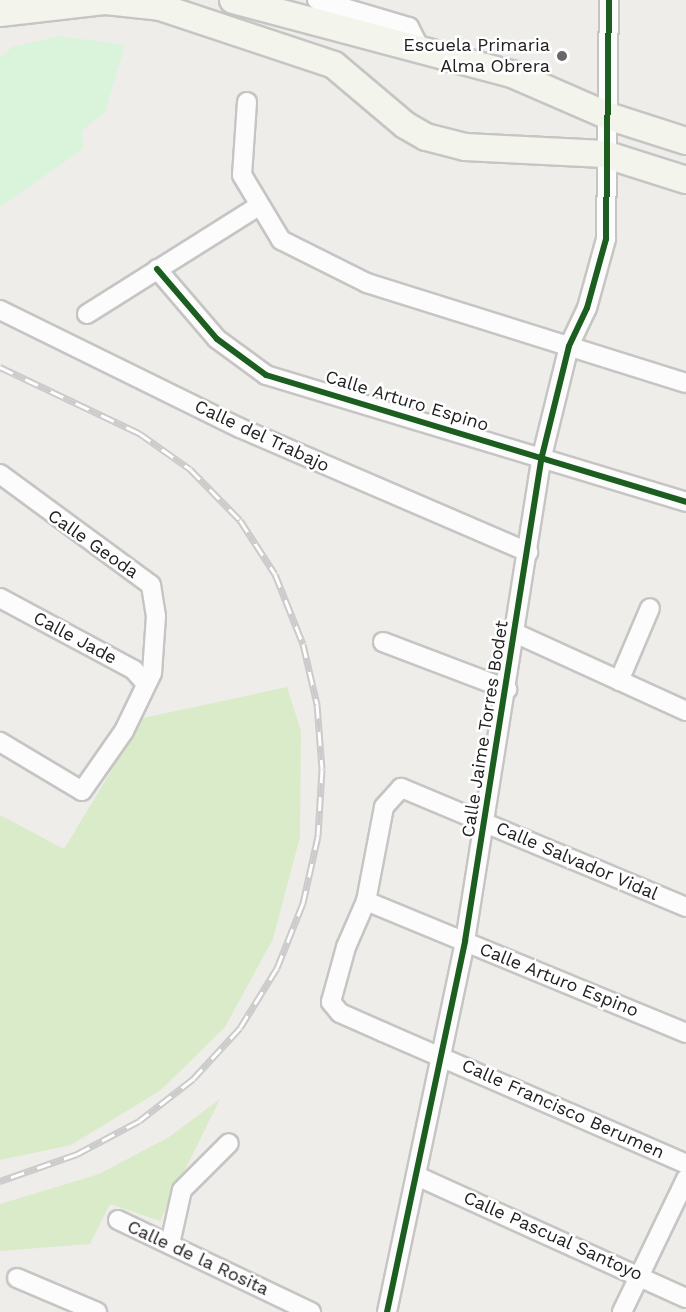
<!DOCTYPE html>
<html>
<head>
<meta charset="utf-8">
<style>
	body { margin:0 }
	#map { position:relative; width:686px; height:1312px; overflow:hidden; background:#efedea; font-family:"Work Sans",sans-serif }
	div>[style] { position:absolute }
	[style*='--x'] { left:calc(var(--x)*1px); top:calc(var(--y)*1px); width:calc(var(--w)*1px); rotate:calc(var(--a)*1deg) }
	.grass>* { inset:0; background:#daebca }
	.park>* { inset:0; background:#d9f4db }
	.roads { filter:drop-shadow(2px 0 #c6c5c4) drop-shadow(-2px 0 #c6c5c4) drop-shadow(0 2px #c6c5c4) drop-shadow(0 -2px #c6c5c4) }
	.street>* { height:18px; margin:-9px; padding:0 9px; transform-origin:9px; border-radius:9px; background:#fdfcfc }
	.secondary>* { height:26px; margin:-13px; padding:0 13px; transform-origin:13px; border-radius:13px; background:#f3f4ec }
	.rail>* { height:7px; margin-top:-3.5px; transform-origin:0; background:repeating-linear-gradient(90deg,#fff 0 14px,#cbcbcb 0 28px); box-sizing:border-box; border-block:2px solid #cbcbcb }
	.cycleway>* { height:6px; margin:-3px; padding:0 3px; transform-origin:3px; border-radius:3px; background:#1b5e20 }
	.dots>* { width:16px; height:16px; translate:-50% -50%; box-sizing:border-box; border:3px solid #fff; border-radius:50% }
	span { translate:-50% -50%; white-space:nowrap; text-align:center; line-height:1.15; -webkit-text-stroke:5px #fff; paint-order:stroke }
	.poi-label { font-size:18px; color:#212121 }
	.right { translate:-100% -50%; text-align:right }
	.street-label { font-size:18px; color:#212121 }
</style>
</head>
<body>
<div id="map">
	<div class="grass">
		<div style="clip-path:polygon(287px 687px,301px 731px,300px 837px,273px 939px,225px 1027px,161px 1090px,71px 1145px,0 1160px,0 815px,64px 849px,143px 718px)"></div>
		<div style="clip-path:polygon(220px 1099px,160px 1221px,110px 1204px,90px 1244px,0 1251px,0 1204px,99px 1174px,169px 1137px)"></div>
	</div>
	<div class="park">
		<div style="clip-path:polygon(59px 36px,125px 45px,105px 112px,82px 131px,83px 149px,0 207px,0 58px,12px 47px)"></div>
	</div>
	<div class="roads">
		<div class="street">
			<div style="--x:317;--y:0;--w:96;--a:16.4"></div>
			<div style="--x:409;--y:27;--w:27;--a:63"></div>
			<div style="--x:247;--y:102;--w:73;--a:93.9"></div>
			<div style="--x:242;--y:175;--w:76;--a:59"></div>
			<div style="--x:281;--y:240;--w:96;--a:26.6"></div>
			<div style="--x:367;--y:283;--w:334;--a:17.4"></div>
			<div style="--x:157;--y:269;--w:92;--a:49.4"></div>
			<div style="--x:217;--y:339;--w:61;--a:36.3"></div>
			<div style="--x:266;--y:375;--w:439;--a:16.8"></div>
			<div style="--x:0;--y:310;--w:267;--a:26.2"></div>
			<div style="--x:240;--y:428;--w:314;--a:23.3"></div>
			<div style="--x:87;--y:314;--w:204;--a:-32.2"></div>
			<div style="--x:0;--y:474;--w:187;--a:36.3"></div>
			<div style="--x:151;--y:585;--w:31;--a:81"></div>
			<div style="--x:156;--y:616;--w:57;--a:94"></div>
			<div style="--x:152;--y:673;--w:64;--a:115.8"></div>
			<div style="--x:124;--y:731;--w:73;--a:125"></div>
			<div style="--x:82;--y:791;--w:96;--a:-149.1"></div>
			<div style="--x:0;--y:598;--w:152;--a:28.2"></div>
			<div style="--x:134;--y:670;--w:18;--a:49"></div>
			<div style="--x:515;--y:633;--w:188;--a:24.5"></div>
			<div style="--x:383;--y:642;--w:133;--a:20.8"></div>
			<div style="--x:619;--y:681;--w:79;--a:-67"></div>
			<div style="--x:366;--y:901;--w:346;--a:22.4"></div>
			<div style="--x:686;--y:907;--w:309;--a:-157.3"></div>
			<div style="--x:401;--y:788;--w:25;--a:132"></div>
			<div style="--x:384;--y:807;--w:96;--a:100.8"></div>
			<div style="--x:366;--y:901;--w:50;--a:113.5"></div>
			<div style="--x:346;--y:947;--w:57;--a:105.3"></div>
			<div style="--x:331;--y:1002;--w:14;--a:51"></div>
			<div style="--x:340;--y:1013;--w:47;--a:23.8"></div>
			<div style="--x:383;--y:1032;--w:331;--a:23.5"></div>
			<div style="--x:419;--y:1177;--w:293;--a:24.4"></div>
			<div style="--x:118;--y:1220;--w:214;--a:25.5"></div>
			<div style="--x:170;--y:1244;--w:55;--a:-77.5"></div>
			<div style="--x:182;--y:1190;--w:66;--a:-45"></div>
			<div style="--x:17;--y:1278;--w:87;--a:23"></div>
			<div style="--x:387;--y:1312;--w:379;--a:-78.1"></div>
			<div style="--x:465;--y:941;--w:491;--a:-81"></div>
			<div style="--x:542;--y:456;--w:113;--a:-76.2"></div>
			<div style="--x:569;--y:346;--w:42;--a:-64.7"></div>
			<div style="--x:587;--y:308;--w:72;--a:-74.6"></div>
			<div style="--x:606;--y:239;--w:239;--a:-89.3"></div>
			<div style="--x:622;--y:1312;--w:148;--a:-64.3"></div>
		</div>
		<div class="secondary">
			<div style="--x:233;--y:0;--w:289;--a:14.9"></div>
			<div style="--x:512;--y:74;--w:108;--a:23.5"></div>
			<div style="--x:611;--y:117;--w:79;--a:17.7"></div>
			<div style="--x:0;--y:13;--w:107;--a:-6.5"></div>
			<div style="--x:106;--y:1;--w:54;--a:6.3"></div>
			<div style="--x:160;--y:7;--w:183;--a:18.4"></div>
			<div style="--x:334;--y:65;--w:93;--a:40.2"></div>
			<div style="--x:405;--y:125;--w:24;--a:30"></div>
			<div style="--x:426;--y:137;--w:40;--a:14.4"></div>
			<div style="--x:465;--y:147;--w:139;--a:2.9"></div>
			<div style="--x:604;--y:154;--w:86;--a:17.6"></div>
		</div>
	</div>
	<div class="rail">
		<div style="--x:0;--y:367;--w:154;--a:25.4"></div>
		<div style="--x:139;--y:433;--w:62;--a:35.2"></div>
		<div style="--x:190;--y:469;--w:71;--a:45.6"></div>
		<div style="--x:240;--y:520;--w:64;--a:57.1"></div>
		<div style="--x:275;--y:574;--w:75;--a:68.2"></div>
		<div style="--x:303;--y:644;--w:62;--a:76.9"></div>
		<div style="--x:317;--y:704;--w:65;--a:85.6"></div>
		<div style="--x:322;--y:769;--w:67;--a:93.4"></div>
		<div style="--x:318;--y:836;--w:69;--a:102.6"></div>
		<div style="--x:303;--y:903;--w:70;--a:111.8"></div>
		<div style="--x:277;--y:968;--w:70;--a:121.7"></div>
		<div style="--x:240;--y:1028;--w:69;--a:132.7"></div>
		<div style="--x:193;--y:1079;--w:68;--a:142.1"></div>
		<div style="--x:139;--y:1121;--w:70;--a:152"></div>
		<div style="--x:77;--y:1154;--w:82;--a:160.7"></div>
	</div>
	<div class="cycleway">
		<div style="--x:157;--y:269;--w:92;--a:49.4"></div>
		<div style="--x:217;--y:339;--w:61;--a:36.3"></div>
		<div style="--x:266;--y:375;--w:439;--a:16.8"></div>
		<div style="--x:387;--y:1312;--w:379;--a:-78.1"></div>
		<div style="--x:465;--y:941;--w:491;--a:-81"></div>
		<div style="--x:542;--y:456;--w:113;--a:-76.2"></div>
		<div style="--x:569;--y:346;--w:42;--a:-64.7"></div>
		<div style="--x:587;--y:308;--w:72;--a:-74.6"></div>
		<div style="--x:606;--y:239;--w:239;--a:-89.3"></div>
	</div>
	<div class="dots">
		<div style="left:562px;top:56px;background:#696867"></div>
	</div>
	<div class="poi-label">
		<span class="right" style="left:550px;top:56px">Escuela Primaria<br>Alma Obrera</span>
	</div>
	<div class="street-label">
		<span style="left:407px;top:401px;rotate:17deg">Calle Arturo Espino</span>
		<span style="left:262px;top:436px;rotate:25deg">Calle del Trabajo</span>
		<span style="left:93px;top:544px;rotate:35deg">Calle Geoda</span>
		<span style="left:75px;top:638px;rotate:28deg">Calle Jade</span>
		<span style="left:485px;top:729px;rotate:-81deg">Calle Jaime Torres Bodet</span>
		<span style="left:577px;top:861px;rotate:23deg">Calle Salvador Vidal</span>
		<span style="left:559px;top:980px;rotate:22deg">Calle Arturo Espino</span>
		<span style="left:563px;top:1109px;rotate:24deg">Calle Francisco Berumen</span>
		<span style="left:553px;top:1236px;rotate:24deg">Calle Pascual Santoyo</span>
		<span style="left:198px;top:1258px;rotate:25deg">Calle de la Rosita</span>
	</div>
</div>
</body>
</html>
